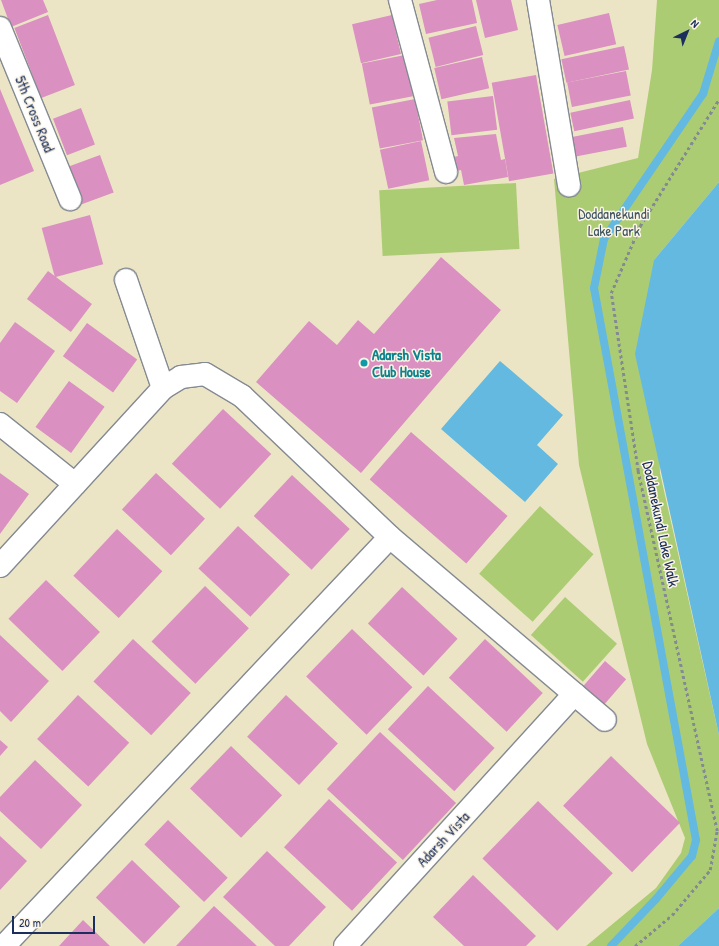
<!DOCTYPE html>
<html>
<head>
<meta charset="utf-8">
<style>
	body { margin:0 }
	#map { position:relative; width:719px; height:946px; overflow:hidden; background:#ece5c5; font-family:"Patrick Hand",sans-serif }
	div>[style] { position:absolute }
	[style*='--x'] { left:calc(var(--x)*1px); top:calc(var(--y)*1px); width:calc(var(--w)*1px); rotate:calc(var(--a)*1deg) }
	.green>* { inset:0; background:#accc74; transform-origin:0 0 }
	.water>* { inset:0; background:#63b9df }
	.stream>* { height:8px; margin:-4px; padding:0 4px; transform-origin:4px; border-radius:4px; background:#63b9df }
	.building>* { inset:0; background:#da90c0; transform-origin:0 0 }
	.path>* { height:2.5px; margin-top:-1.25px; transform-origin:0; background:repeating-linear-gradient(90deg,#848a92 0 3px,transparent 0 6px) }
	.roads { filter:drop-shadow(1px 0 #848a92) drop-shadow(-1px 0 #848a92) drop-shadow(0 1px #848a92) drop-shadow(0 -1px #848a92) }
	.minor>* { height:22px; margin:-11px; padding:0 11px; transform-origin:11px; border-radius:11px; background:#fff }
	.dots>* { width:11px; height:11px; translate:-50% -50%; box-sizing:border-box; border:2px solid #fcf5e5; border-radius:50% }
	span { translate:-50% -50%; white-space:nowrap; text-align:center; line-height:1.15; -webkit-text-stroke:3px #fcf5e5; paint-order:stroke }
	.street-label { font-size:15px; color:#1b2f5e }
	.park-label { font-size:15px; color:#3f5664 }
	.culture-label { font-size:15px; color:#0d838f; font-weight:700 }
	.left { translate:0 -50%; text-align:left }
	.north { position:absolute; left:667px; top:12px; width:40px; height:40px; -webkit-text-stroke:3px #fcf5e5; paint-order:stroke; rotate:43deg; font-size:11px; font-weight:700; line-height:16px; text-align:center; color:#1b2f5e }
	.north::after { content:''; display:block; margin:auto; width:14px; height:18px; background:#1b2f5e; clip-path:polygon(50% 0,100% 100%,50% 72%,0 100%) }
	.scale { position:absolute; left:12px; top:916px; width:83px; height:18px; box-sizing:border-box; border:2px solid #1b2f5e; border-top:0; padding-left:5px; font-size:12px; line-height:14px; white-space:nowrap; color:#1b2f5e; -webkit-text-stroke:3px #fcf5e5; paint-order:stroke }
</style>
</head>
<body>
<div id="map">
	<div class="green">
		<div style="clip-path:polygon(657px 0,719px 0,719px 182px,654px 260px,660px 473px,719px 735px,719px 908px,678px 946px,586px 946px,656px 888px,681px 853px,685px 838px,647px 744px,579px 465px,554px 179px,638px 158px,652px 70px)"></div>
		<div style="left:516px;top:183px;width:66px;height:137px;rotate:87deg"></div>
		<div style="left:540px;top:506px;width:72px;height:91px;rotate:42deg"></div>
		<div style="left:565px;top:597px;width:70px;height:51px;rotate:42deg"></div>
	</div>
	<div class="water">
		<div style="clip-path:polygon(719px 182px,719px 735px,635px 354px,654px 260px)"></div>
		<div style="clip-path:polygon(500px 361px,563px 415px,537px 445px,558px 464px,525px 502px,441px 429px)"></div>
		<div style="clip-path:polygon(719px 908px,719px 946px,678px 946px)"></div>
	</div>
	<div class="stream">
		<div style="--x:611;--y:946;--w:65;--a:-46.2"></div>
		<div style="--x:656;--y:899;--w:56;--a:-50.1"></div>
		<div style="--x:692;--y:856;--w:16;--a:-76"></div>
		<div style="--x:696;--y:840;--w:561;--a:-100.47"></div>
		<div style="--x:594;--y:288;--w:50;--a:-78.5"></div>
		<div style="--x:604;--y:239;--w:176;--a:-55.7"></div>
		<div style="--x:703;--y:94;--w:55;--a:-73.2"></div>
	</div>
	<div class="building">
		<div style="clip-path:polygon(1px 0,43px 0,48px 12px,11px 27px)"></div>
		<div style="clip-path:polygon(437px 0,472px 0,477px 23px,426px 34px,419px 4px)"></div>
		<div style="clip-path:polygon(476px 0,511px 0,518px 30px,485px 38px)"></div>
		<div style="left:609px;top:13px;width:32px;height:53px;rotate:77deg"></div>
		<div style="left:48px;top:15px;width:75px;height:36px;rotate:69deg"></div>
		<div style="left:392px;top:15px;width:40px;height:41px;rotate:77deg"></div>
		<div style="left:476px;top:26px;width:30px;height:49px;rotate:76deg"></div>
		<div style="left:624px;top:46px;width:24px;height:64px;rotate:78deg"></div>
		<div style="left:405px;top:55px;width:42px;height:44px;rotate:79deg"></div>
		<div style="left:482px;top:57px;width:32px;height:49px;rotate:77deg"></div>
		<div style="left:626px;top:71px;width:25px;height:60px;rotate:79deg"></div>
		<div style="left:536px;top:75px;width:100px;height:45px;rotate:80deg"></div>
		<div style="clip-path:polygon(0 89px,34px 171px,0 185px)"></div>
		<div style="left:493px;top:96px;width:34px;height:46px;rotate:83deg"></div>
		<div style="left:415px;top:99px;width:42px;height:44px;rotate:79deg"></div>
		<div style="left:630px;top:100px;width:19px;height:61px;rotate:78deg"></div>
		<div style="left:81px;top:108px;width:39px;height:30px;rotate:69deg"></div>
		<div style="left:623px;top:127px;width:20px;height:52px;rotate:79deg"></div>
		<div style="clip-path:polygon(496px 134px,501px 160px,505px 159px,508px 177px,464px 185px,461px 170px,457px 171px,454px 157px,458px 156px,454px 138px)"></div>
		<div style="left:421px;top:141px;width:40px;height:42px;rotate:78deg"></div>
		<div style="left:100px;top:155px;width:40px;height:34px;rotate:70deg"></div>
		<div style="left:90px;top:215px;width:51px;height:50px;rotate:75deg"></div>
		<div style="clip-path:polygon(441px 257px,501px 310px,361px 473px,256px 382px,309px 321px,337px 345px,358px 320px,374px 334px)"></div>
		<div style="left:48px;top:271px;width:55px;height:35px;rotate:37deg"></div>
		<div style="clip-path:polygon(15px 322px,55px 351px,17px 403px,0 391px,0 343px)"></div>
		<div style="left:87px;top:323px;width:62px;height:41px;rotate:36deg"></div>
		<div style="left:69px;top:381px;width:44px;height:57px;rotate:36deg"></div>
		<div style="left:223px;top:409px;width:66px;height:75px;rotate:43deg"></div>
		<div style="left:411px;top:432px;width:128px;height:63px;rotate:41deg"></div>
		<div style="clip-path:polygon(0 473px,29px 494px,0 534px)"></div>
		<div style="left:156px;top:473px;width:67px;height:50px;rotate:43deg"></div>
		<div style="left:292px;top:475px;width:79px;height:56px;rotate:43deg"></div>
		<div style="left:238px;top:526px;width:71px;height:58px;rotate:43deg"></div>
		<div style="left:117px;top:529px;width:62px;height:64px;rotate:43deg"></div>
		<div style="left:46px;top:580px;width:75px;height:54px;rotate:44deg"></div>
		<div style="left:205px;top:586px;width:61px;height:77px;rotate:44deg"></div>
		<div style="left:402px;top:587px;width:76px;height:50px;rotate:43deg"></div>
		<div style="left:352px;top:629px;width:84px;height:66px;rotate:44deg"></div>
		<div style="clip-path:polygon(0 635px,49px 681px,11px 722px,0 711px)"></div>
		<div style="left:133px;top:639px;width:79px;height:58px;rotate:43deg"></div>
		<div style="left:485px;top:639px;width:79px;height:53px;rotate:43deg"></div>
		<div style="left:605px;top:661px;width:28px;height:35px;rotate:41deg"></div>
		<div style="left:428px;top:686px;width:91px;height:59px;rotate:43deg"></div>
		<div style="left:78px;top:695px;width:70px;height:60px;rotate:43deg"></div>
		<div style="left:286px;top:695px;width:71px;height:57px;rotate:43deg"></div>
		<div style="left:380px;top:732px;width:104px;height:78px;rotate:43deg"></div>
		<div style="clip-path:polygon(0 740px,8px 747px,0 756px)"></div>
		<div style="left:231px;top:746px;width:71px;height:59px;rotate:44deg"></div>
		<div style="left:611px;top:756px;width:96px;height:69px;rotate:44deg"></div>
		<div style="clip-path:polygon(35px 760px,82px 805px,41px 849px,0 811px,0 797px)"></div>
		<div style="left:329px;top:799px;width:93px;height:66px;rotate:43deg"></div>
		<div style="left:538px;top:801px;width:104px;height:80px;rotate:44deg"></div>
		<div style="left:168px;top:820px;width:83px;height:34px;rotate:44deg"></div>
		<div style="clip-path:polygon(0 836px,27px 861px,0 890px)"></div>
		<div style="clip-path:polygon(267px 851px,326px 907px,289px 946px,275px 946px,223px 897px)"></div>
		<div style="left:132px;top:860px;width:67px;height:52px;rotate:44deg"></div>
		<div style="clip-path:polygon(473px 875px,536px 936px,526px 946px,464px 946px,433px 917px)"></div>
		<div style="clip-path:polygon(214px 906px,257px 946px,176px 946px)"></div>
		<div style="clip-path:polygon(83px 920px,110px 946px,59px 946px)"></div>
	</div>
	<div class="path">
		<div style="--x:635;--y:946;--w:48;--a:-40"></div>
		<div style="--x:672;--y:915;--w:59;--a:-49.8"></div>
		<div style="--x:710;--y:870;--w:40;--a:-80"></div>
		<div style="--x:717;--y:831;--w:369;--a:-102.4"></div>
		<div style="--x:638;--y:471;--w:180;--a:-98.6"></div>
		<div style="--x:611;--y:293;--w:73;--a:-66.6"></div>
		<div style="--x:640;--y:226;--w:150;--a:-58.1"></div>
	</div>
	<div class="roads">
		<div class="minor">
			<div style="--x:400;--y:0;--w:178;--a:75"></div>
			<div style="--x:538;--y:0;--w:188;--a:80.5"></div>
			<div style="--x:0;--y:28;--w:185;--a:67.7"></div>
			<div style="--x:126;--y:280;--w:114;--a:71.1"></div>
			<div style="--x:0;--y:424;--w:96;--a:38.7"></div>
			<div style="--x:0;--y:566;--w:241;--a:-47.5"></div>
			<div style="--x:163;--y:388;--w:21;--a:-31"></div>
			<div style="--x:181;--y:377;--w:24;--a:-7"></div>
			<div style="--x:205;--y:374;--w:43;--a:30.7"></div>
			<div style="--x:242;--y:396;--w:204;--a:43.6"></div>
			<div style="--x:390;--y:537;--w:282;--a:40.4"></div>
			<div style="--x:4;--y:946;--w:562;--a:-46.66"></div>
			<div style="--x:345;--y:946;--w:341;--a:-47.7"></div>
		</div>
	</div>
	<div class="dots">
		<div style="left:364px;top:363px;background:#0f9aa8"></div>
	</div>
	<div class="street-label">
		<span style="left:35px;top:114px;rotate:68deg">5th Cross Road</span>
		<span style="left:661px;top:524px;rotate:78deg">Doddanekundi Lake Walk</span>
		<span style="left:443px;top:839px;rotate:-47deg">Adarsh Vista</span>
	</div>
	<div class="park-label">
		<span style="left:614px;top:222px">Doddanekundi<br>Lake Park</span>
	</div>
	<div class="culture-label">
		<span class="left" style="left:372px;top:363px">Adarsh Vista<br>Club House</span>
	</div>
	<div class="north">N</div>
	<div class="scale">20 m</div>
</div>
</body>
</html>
